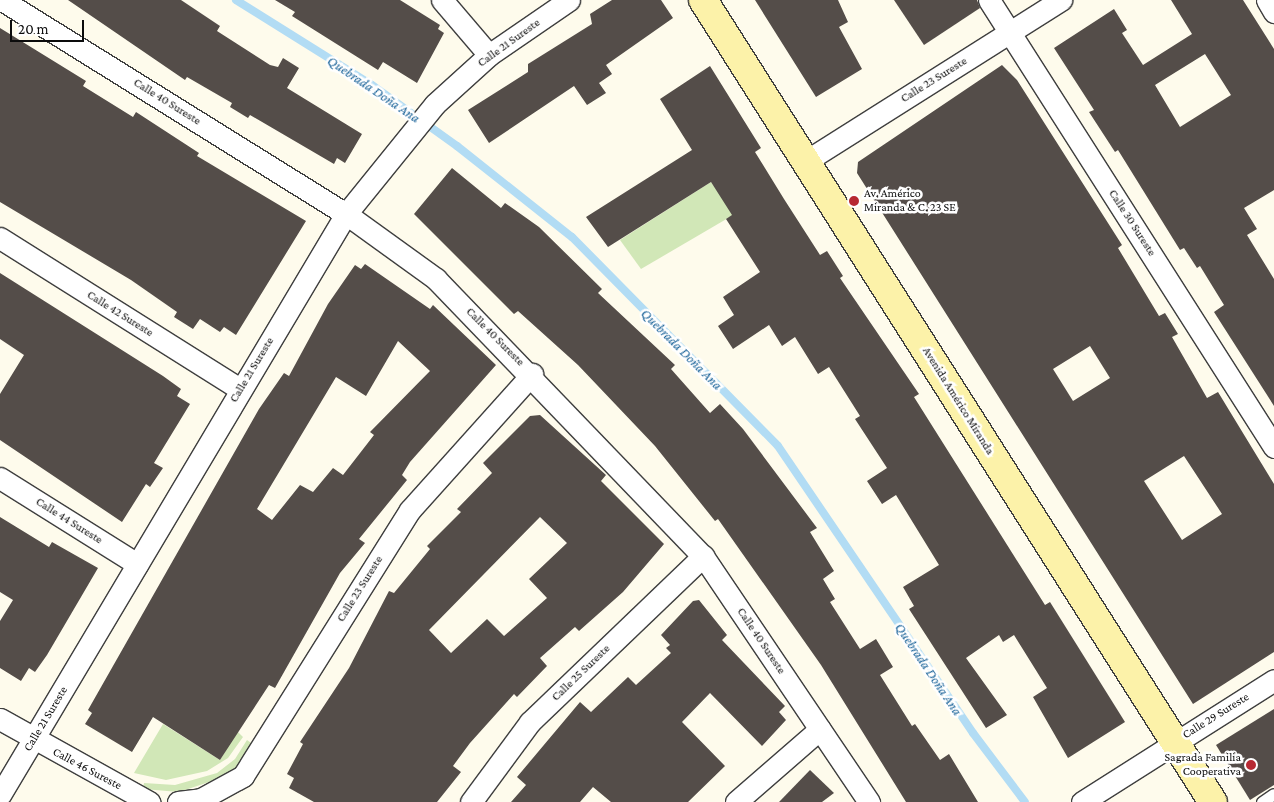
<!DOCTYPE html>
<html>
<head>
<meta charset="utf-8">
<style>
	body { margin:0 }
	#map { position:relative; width:1274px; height:802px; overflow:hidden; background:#fefbec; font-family:"Crimson Pro",serif }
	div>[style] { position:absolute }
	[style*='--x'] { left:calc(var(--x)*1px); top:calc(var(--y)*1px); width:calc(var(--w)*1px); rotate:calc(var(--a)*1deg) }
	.green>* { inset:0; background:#d1e7b7 }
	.stream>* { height:8px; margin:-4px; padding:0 4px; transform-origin:4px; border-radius:4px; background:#b2dcf4 }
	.building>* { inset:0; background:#544d49 }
	.roads { filter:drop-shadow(1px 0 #3f3f3f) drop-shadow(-1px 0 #3f3f3f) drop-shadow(0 1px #3f3f3f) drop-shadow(0 -1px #3f3f3f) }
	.lane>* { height:11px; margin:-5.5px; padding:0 5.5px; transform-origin:5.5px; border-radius:5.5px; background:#fff }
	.street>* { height:21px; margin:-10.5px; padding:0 10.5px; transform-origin:10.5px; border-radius:10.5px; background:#fff }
	.secondary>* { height:28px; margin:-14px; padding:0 14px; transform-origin:14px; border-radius:14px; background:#fcf2a9 }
	.dots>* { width:14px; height:14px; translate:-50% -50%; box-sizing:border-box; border:2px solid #fff; border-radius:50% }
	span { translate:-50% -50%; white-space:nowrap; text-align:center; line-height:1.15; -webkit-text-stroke:5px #fff; paint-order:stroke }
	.street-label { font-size:12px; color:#0c0c0c }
	.poi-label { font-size:12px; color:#0c0c0c }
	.left { translate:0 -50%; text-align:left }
	.right { translate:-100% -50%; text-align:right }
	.water-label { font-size:14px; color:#1a6399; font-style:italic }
	.scale { position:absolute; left:10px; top:20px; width:74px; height:22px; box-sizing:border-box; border:2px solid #0c0c0c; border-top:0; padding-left:6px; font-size:15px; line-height:18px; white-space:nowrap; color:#0c0c0c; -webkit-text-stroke:4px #fff; paint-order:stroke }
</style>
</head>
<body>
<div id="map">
	<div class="green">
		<div style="clip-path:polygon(711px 182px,735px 214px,641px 269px,620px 240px)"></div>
		<div style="clip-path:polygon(163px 724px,220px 760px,237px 731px,243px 737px,228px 758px,207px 771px,166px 780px,134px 773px)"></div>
		<div style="clip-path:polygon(247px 740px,254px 745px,236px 768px,218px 779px,179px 792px,143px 789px,144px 783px,175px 785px,217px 773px,235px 759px)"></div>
	</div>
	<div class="stream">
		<div style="--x:236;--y:0;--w:160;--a:32"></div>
		<div style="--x:372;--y:85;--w:105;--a:35.7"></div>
		<div style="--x:457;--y:146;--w:147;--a:38.4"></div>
		<div style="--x:572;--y:237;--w:293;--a:45.4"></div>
		<div style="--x:778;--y:446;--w:347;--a:55.8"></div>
		<div style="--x:973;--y:733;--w:86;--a:53"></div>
	</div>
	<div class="building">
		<div style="clip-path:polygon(68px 0,181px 0,220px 26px,217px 31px,270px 65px,278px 67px,283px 58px,299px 68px,287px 88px,362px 134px,345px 163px,337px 158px,334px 164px,250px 115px,248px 118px,230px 107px,232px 103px,187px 77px,185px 80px)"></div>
		<div style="clip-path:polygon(275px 0,400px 0,440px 25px,438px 29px,444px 33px,417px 83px,383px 62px,378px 70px,292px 16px,295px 12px)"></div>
		<div style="clip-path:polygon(612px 0,661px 0,673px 18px,606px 65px,612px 74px,599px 83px,606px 93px,587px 105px,574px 86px,489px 143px,468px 110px,528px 72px,528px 64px,592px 24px,590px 14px)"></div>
		<div style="clip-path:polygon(755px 0,838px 0,848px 22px,839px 27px,862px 69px,816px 97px)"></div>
		<div style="clip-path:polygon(894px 0,977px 0,980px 8px,924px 45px)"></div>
		<div style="clip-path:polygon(evenodd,1171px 0,1243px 0,1274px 49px,1274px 190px,1244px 208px,1257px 229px,1247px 235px,1274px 279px,1274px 406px,1214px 312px,1224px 305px,1200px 266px,1197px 268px,1184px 248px,1180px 250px,1118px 150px,1115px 152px,1089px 112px,1094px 110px,1054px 48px,1114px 9px,1127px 30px,1122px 33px,1143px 65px,1192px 34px,1171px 0,1205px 54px,1231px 95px,1180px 127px,1155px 85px,1205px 54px)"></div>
		<div style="clip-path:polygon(0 28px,86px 81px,83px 86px,133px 117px,136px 112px,199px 153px,197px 156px,306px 221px,236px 335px,224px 327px,220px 332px,200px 319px,193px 329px,174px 317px,177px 312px,131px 280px,0 202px)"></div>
		<div style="clip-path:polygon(evenodd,1002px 65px,1017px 80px,1122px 245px,1118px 248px,1159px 316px,1165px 313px,1178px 334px,1172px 337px,1207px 398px,1218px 392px,1274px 484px,1274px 652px,1193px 704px,857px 173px,858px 162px,1002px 65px,1090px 346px,1110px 378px,1073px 401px,1053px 369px,1090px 346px,1002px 65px,1184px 456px,1222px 514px,1182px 540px,1144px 481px,1184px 456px)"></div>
		<div style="clip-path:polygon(710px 66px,761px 148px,755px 152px,784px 199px,820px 255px,827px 251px,843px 276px,840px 278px,919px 394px,914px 397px,1045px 605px,1050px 602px,1125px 722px,1068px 758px,1033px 697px,1047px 688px,1014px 635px,1003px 642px,999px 635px,966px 658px,1007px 715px,986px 728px,909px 609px,914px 606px,903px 587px,939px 565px,896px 495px,882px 504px,867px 481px,887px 468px,855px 419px,860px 416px,829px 367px,818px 374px,795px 337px,782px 346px,769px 325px,733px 349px,718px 326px,734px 315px,723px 297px,760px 272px,726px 219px,732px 215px,711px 182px,608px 247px,586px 217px,692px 150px,660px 99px)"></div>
		<div style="clip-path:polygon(452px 168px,501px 208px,505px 203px,539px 227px,602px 289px,598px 293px,675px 365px,671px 369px,710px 413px,720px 404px,743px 429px,817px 528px,810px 532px,834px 571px,823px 579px,835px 599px,830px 602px,860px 649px,876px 639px,893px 667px,880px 675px,912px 726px,915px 724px,940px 760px,949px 754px,978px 802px,906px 802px,821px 665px,718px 519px,715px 521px,655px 446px,578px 365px,518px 311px,514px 314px,414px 214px)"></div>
		<div style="clip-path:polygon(evenodd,365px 264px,430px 309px,433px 305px,496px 365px,410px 462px,402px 475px,407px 480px,359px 539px,365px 543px,340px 573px,275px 688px,269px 685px,220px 760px,153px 717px,132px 752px,85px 724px,92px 713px,88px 710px,259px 409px,284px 373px,289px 376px,328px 304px,355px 265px,361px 269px,365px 264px,398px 341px,430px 371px,370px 432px,374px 435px,343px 475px,333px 468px,313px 492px,300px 485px,272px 520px,257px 509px,336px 377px,366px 396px,398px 341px)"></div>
		<div style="clip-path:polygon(0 273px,163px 376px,181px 389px,177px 396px,190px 404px,154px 463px,163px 468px,150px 487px,146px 484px,122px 522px,0 440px,0 394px,24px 355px,0 339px)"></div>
		<div style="clip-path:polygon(evenodd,540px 415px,606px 475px,601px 481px,664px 544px,623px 592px,579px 631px,575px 627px,540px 658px,547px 666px,517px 697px,514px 694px,470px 743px,453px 766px,461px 772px,437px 802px,314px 802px,289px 788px,294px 778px,287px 774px,303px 744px,300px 742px,349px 668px,389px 591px,394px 593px,430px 549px,427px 546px,461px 512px,457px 509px,492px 473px,483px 463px,530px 416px,540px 415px,540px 517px,567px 543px,529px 579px,547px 598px,504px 636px,487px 619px,451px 653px,429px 630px,540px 517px)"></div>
		<div style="clip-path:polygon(0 517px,49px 547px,52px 542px,98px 568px,47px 655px,35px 672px,29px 668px,21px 681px,0 668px,0 621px,13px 600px,0 592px)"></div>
		<div style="clip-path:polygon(699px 600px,727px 635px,722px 640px,785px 706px,779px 712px,786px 720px,762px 746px,710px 693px,682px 722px,725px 766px,688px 802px,611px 802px,593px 787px,580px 802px,511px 802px,526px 785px,517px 777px,580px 702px,591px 712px,628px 677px,636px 685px,671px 653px,666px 648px,670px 645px,661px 635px,693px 601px)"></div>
		<div style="clip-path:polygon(1274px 709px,1274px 785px,1250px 800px,1216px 745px)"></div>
		<div style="clip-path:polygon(810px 770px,834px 793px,822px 802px,779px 802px)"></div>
	</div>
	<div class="roads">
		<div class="lane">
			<div style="--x:1262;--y:802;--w:14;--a:-34"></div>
		</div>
		<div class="street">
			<div style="--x:2;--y:0;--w:405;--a:31.9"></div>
			<div style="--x:346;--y:214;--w:111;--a:35.8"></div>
			<div style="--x:436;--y:279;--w:385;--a:46.1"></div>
			<div style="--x:703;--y:556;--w:297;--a:56"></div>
			<div style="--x:442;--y:0;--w:72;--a:49.5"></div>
			<div style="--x:989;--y:0;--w:530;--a:57.48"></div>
			<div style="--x:1267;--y:0;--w:14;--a:60"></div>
			<div style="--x:806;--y:161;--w:302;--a:-32.3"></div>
			<div style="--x:0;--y:238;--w:284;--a:32.2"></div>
			<div style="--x:0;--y:478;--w:162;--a:32.1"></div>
			<div style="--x:0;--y:719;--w:171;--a:29.1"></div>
			<div style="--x:0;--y:795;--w:676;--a:-59.23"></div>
			<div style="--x:346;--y:214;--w:141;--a:-51"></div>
			<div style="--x:435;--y:104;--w:73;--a:-42.2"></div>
			<div style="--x:489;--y:55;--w:97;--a:-34.5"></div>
			<div style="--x:178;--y:802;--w:23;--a:-7"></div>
			<div style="--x:201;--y:799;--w:48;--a:-28.7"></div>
			<div style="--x:243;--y:776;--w:314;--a:-57.9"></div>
			<div style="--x:410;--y:510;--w:183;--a:-48.1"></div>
			<div style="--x:471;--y:802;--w:99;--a:-53.6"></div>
			<div style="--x:530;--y:722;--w:240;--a:-43.8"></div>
			<div style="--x:736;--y:802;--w:111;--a:-41"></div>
			<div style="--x:1082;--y:802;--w:227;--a:-32.4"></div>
		</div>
		<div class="secondary">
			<div style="--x:703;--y:0;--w:950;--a:57.55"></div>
		</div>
	</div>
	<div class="dots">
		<div style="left:854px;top:201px;background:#b72932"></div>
		<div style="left:1251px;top:765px;background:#b72932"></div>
	</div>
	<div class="street-label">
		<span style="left:509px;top:43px;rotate:-36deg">Calle 21 Sureste</span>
		<span style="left:934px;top:80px;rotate:-32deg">Calle 23 Sureste</span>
		<span style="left:167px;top:102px;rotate:32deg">Calle 40 Sureste</span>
		<span style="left:1132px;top:223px;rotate:57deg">Calle 30 Sureste</span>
		<span style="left:120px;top:314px;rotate:32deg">Calle 42 Sureste</span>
		<span style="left:495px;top:337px;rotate:45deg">Calle 40 Sureste</span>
		<span style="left:252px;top:370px;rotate:-59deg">Calle 21 Sureste</span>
		<span style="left:958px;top:401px;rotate:58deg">Avenida Américo Miranda</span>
		<span style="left:69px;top:521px;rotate:32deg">Calle 44 Sureste</span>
		<span style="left:360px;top:589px;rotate:-58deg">Calle 23 Sureste</span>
		<span style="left:761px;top:641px;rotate:56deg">Calle 40 Sureste</span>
		<span style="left:581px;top:673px;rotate:-44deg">Calle 25 Sureste</span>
		<span style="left:1216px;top:716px;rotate:-32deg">Calle 29 Sureste</span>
		<span style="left:46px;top:719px;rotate:-59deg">Calle 21 Sureste</span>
		<span style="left:87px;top:769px;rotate:28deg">Calle 46 Sureste</span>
	</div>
	<div class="poi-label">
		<span class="left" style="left:864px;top:201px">Av. Américo<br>Miranda &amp; C. 23 SE</span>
		<span class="right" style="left:1241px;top:765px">Sagrada Familia<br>Cooperativa</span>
	</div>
	<div class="water-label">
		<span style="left:374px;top:89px;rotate:34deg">Quebrada Doña Ana</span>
		<span style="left:682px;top:349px;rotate:45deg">Quebrada Doña Ana</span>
		<span style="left:929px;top:669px;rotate:56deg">Quebrada Doña Ana</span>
	</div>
	<div class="scale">20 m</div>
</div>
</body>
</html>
